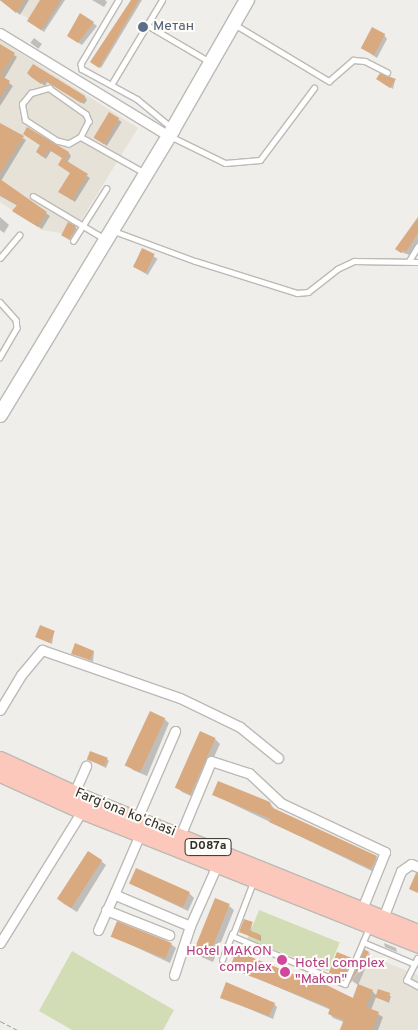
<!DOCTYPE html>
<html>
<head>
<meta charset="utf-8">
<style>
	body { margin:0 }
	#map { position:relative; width:418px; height:1030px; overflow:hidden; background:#f0eeea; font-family:Overpass,sans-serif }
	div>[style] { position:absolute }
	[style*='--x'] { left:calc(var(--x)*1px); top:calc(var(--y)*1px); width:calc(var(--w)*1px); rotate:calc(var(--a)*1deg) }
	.built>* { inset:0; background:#e7e2d8 }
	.green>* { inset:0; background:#d2ddb5; transform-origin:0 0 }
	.shadow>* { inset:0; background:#0003; transform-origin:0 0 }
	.building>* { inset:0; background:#d9aa80; transform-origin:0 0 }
	.path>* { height:1px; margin-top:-0.5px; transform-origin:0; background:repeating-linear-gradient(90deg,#a6a5a1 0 5px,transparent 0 7.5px) }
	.roads { filter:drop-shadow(1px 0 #bcbab6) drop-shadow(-1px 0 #bcbab6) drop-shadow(0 1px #bcbab6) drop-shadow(0 -1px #bcbab6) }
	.lane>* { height:4.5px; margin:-2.25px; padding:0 2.25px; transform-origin:2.25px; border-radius:2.25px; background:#fff }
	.street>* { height:9px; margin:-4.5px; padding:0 4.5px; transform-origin:4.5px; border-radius:4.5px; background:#fff }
	.secondary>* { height:14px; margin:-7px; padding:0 7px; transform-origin:7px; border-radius:7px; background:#fff }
	.primary>* { height:15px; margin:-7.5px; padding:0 7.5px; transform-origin:7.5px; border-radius:7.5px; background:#fcc8bc }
	.dots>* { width:14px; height:14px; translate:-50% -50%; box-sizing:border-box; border:2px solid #fefcf7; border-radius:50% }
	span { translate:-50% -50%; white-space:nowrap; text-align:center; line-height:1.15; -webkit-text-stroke:4px #fefcf7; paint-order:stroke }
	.shield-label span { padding:1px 4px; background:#fefcf7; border:1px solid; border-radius:4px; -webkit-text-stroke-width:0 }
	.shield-label { font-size:12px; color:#302f2d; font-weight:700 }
	.service-label { font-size:14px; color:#4e5e75 }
	.left { translate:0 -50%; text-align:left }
	.street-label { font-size:14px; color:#302f2d }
	.hotel-label { font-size:14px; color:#b23c85 }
	.right { translate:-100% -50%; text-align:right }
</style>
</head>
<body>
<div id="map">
	<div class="built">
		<div style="clip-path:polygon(0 0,62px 0,44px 29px)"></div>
		<div style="clip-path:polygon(0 40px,138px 128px,72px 235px,42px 230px,0 202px)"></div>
		<div style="clip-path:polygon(369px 956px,418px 975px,418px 1030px,339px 1030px)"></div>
	</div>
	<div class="green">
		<div style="left:259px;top:910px;width:87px;height:31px;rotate:22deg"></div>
		<div style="clip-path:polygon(72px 951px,174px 1010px,163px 1030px,72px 1030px,39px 1011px)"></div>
	</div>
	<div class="shadow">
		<div style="clip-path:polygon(0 0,29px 0,20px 15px)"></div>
		<div style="clip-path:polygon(41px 0,65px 0,44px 32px,28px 21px)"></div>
		<div style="clip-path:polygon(92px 0,105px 0,107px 2px,104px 7px)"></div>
		<div style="clip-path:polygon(132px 0,142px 0,101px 68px,92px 62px)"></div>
		<div style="clip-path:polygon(93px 23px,97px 26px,82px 45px,68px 36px)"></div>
		<div style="clip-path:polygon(384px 35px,387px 39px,377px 58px,362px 48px)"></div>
		<div style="left:34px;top:38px;width:10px;height:6px;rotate:37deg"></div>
		<div style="clip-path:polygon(0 45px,17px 57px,4px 79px,13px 86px,0 106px)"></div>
		<div style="clip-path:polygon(34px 65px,85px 97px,87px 100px,84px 104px,47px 82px,45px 86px,32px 76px)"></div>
		<div style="clip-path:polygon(395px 80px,393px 89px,380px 81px)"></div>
		<div style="left:109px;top:114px;width:15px;height:28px;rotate:32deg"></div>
		<div style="clip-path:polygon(0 124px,26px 140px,1px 181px,50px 216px,42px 229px,17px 214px,14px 211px,18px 206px,0 196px)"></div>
		<div style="clip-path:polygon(27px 129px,69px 153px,71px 156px,67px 163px,90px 178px,75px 202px,60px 192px,71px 173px,60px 165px,64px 159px,51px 151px,46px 159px,40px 155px,41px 146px,24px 134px)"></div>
		<div style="clip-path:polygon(0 217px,9px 225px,4px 233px,0 230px)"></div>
		<div style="clip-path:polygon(418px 219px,418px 242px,410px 255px,400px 252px)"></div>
		<div style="clip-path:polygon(75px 227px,77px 229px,71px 241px,62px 235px)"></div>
		<div style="left:143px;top:250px;width:17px;height:19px;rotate:31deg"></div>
		<div style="clip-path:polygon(54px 632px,52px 644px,36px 637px)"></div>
		<div style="clip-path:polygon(94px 652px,93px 662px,73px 653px)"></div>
		<div style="clip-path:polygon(164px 719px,169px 723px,147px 776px,133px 770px,128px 765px)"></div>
		<div style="clip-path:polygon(215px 739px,220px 744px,195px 798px,182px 792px,177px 787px)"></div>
		<div style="clip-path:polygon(88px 759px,107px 759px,109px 761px,106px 768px)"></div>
		<div style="clip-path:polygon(214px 795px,270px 803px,275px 810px,376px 857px,381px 862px,376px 873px)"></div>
		<div style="clip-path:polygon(101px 861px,106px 865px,77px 912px,64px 904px,59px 900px)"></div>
		<div style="clip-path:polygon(131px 884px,189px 893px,194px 898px,188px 911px)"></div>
		<div style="clip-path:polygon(229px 906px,234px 910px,213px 962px,199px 956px,194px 952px)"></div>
		<div style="clip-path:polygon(252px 923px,251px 932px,261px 936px,261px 941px,240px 932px)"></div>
		<div style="clip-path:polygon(112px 936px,171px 944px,176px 948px,170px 963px)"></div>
		<div style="clip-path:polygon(384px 943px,396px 948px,397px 952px,385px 947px)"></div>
		<div style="clip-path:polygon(369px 953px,371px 955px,358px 985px,352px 981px)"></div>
		<div style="clip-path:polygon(351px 959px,355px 962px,347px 980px,331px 971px)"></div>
		<div style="clip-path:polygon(231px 967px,354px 999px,372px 991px,377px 996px,391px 996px,389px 1003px,376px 997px,371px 1010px,383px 1017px,378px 1030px,341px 1030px,344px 1022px,333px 1018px,329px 1013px,331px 1010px)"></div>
		<div style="clip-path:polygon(221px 997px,274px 1004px,277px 1007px,273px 1019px)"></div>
	</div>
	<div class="building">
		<div style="clip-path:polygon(0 0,24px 0,16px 13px)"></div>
		<div style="clip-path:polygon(40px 0,60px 0,41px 30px,27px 21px)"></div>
		<div style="clip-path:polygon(131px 0,139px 0,99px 68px,90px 62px)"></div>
		<div style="clip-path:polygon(80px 13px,94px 22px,78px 43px,67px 36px)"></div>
		<div style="left:372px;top:27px;width:15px;height:24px;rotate:28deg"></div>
		<div style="clip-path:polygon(0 44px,15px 53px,0 75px,10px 81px,0 98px)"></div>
		<div style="clip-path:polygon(33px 64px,85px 96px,81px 103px,44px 80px,41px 84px,31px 77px,27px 73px)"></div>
		<div style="clip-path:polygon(380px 73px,396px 79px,390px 88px,376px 79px)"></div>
		<div style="left:109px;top:112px;width:12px;height:30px;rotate:31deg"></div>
		<div style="clip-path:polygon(0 123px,24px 136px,0 173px)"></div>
		<div style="clip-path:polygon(27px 127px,69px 152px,65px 160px,48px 149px,43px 157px,36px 152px,40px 145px,23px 134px)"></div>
		<div style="clip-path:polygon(62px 158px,88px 174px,72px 200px,58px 192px,70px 173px,58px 165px)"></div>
		<div style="clip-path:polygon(0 179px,47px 212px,38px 227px,12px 211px,17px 205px,0 195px)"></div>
		<div style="clip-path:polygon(418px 217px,418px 233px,406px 252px,403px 250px,401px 253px,395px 249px)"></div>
		<div style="left:68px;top:222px;width:9px;height:15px;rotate:27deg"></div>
		<div style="left:142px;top:248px;width:14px;height:21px;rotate:25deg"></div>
		<div style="left:40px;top:625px;width:16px;height:13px;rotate:22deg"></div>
		<div style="clip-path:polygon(75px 643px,94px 651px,90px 660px,71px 654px)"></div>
		<div style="left:150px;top:711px;width:17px;height:60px;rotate:25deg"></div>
		<div style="left:200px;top:731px;width:17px;height:62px;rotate:24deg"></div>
		<div style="left:90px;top:751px;width:19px;height:9px;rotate:21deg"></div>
		<div style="clip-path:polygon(218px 781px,270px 802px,271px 807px,377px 856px,371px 869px,269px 822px,271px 819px,212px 795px)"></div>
		<div style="left:88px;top:851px;width:17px;height:57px;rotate:33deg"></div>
		<div style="left:136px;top:868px;width:59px;height:17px;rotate:24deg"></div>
		<div style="clip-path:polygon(416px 873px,418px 873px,418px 893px,409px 889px)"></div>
		<div style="left:215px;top:898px;width:16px;height:58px;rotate:22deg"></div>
		<div style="clip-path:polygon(244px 919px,253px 922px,249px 930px,261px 935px,259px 940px,239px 932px)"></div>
		<div style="left:117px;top:921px;width:59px;height:17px;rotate:22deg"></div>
		<div style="left:364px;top:949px;width:6px;height:36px;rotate:31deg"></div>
		<div style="clip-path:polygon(236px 951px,298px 976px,300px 972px,353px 998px,358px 984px,373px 990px,366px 1007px,379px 1012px,372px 1030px,340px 1030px,344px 1020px,328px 1014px,330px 1008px,230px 968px)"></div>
		<div style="left:337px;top:952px;width:16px;height:22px;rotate:22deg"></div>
		<div style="clip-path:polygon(226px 982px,275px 1003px,269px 1016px,220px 998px)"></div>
		<div style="left:378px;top:989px;width:13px;height:9px;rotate:18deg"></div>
	</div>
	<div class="path">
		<div style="--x:0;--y:1021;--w:20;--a:27"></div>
	</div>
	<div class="roads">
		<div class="lane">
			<div style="--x:119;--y:0;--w:74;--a:120.7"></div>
			<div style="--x:81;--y:64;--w:5;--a:79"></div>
			<div style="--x:82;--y:69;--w:63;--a:28.6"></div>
			<div style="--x:137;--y:99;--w:44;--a:39.5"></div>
			<div style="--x:234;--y:24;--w:111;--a:31"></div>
			<div style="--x:329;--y:81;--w:32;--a:-41"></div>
			<div style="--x:353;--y:60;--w:12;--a:5"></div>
			<div style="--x:365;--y:61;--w:25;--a:27"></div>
			<div style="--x:147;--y:25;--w:73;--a:30.4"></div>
			<div style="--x:111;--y:85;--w:99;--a:-59"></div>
			<div style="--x:170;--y:136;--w:61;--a:26.1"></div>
			<div style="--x:225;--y:163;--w:35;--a:-5"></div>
			<div style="--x:260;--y:160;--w:90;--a:-53.1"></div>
			<div style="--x:81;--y:137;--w:14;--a:150"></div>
			<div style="--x:69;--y:144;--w:12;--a:-166"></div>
			<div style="--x:57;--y:141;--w:38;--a:-147"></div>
			<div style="--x:25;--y:120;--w:16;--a:-101"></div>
			<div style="--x:22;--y:104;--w:14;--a:-51"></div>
			<div style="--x:31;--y:93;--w:19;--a:-16"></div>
			<div style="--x:49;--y:88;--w:45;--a:35.1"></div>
			<div style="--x:86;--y:114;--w:8;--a:67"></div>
			<div style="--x:89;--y:121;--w:18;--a:117"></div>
			<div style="--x:81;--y:137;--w:73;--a:29.4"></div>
			<div style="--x:33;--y:196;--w:84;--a:30.8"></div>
			<div style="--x:114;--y:231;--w:86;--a:20.3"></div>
			<div style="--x:195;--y:261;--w:107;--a:17.4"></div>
			<div style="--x:297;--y:293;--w:11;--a:-5"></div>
			<div style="--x:308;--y:292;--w:37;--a:-38"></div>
			<div style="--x:337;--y:269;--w:19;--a:-25"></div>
			<div style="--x:354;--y:261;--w:64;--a:0.9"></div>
			<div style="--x:73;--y:241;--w:62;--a:-57.6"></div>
			<div style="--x:0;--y:258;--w:30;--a:-50"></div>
			<div style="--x:409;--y:261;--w:17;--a:-59"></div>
			<div style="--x:0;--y:302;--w:24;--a:48"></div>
			<div style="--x:16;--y:320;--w:8;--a:83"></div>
			<div style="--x:17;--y:328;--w:34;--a:120"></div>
			<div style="--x:254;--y:881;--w:59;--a:110.9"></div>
			<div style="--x:233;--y:936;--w:122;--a:23.2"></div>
			<div style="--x:345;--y:984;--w:61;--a:-66.8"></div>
			<div style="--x:363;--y:942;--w:56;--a:22.9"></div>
			<div style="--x:418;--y:958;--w:25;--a:117"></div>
			<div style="--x:407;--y:980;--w:13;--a:29"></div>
			<div style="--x:222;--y:960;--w:28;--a:-69"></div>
		</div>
		<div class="street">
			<div style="--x:0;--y:33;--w:198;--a:31.4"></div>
			<div style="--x:0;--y:710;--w:41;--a:-59"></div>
			<div style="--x:21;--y:675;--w:33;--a:-50"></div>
			<div style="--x:42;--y:650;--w:146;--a:19.2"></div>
			<div style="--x:180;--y:698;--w:67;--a:25.8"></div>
			<div style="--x:240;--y:727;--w:49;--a:39.2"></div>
			<div style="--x:74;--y:793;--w:30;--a:-66"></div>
			<div style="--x:137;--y:819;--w:96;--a:-66.6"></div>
			<div style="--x:140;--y:834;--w:63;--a:113.3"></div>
			<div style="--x:115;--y:892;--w:5;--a:53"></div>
			<div style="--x:118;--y:896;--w:78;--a:22.6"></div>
			<div style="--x:190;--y:926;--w:67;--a:-66.1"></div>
			<div style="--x:180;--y:836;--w:81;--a:-67.5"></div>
			<div style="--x:211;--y:761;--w:40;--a:18"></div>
			<div style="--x:249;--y:773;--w:44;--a:43.2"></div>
			<div style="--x:281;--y:803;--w:115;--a:25.2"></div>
			<div style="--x:385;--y:852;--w:61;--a:112"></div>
			<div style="--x:106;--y:910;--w:68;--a:21.6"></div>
			<div style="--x:383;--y:918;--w:50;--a:-69"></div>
			<div style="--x:401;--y:871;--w:12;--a:-35"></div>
			<div style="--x:411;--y:864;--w:8;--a:23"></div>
			<div style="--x:98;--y:930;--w:42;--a:-65.9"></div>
			<div style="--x:0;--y:943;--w:155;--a:-58.2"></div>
			<div style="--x:174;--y:975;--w:52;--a:-71.9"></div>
		</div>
		<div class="secondary">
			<div style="--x:0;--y:415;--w:334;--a:-58.8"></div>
			<div style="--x:173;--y:129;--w:149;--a:-60.2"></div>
		</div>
		<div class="primary">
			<div style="--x:0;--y:759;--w:96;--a:24.7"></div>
			<div style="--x:87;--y:799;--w:357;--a:21.9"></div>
			<div style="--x:0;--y:774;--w:90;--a:24.3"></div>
			<div style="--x:82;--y:811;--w:362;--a:21.7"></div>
		</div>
	</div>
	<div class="dots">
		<div style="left:143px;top:27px;background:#5c6f8a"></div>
		<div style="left:282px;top:960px;background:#d1479c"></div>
		<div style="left:285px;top:972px;background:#d1479c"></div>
	</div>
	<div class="shield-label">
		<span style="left:208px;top:847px">D087a</span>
	</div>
	<div class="service-label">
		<span class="left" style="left:153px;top:27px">Метан</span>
	</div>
	<div class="street-label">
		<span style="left:125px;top:813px;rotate:22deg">Fargʻona koʻchasi</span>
	</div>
	<div class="hotel-label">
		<span class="right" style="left:272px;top:960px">Hotel MAKON<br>complex</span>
		<span class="left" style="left:295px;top:972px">Hotel complex<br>"Makon"</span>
	</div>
</div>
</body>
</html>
